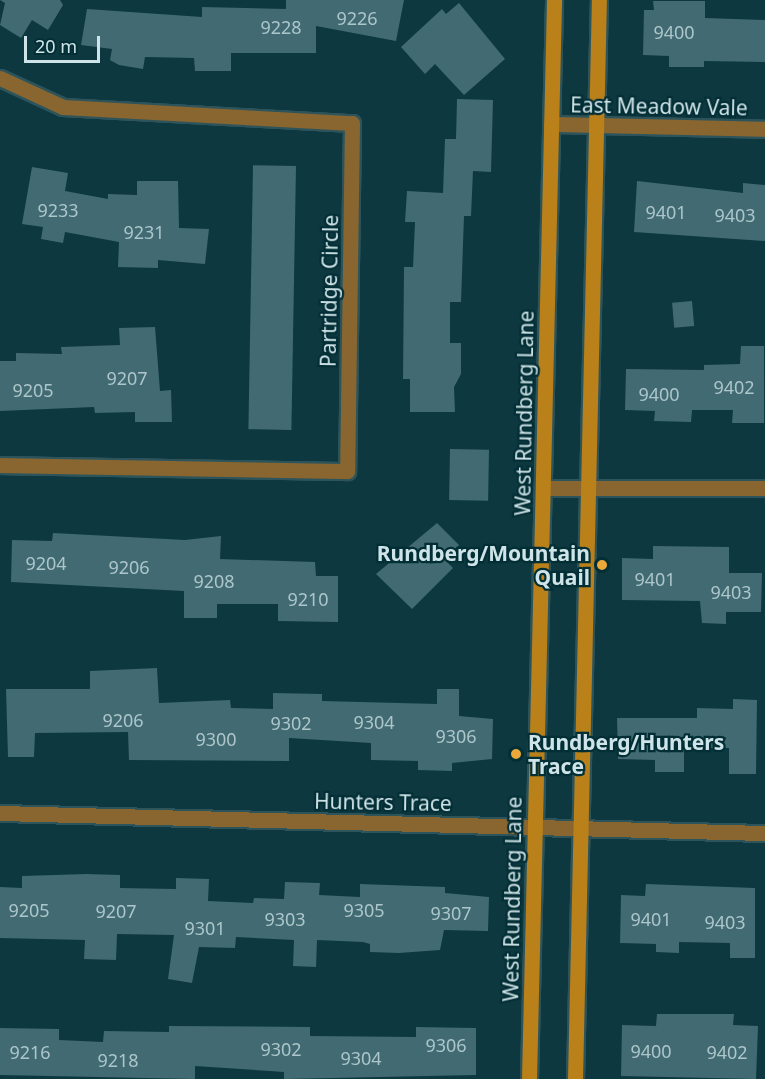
<!DOCTYPE html>
<html>
<head>
<meta charset="utf-8">
<style>
	body { margin:0 }
	#map { position:relative; width:765px; height:1079px; overflow:hidden; background:#0e3840; font-family:"Noto Sans",sans-serif }
	div>[style] { position:absolute }
	[style*='--x'] { left:calc(var(--x)*1px); top:calc(var(--y)*1px); width:calc(var(--w)*1px); rotate:calc(var(--a)*1deg) }
	.building>* { inset:0; background:#416a72; transform-origin:0 0 }
	.roads { filter:drop-shadow(2px 0 #2d545b) drop-shadow(-2px 0 #2d545b) drop-shadow(0 2px #2d545b) drop-shadow(0 -2px #2d545b) }
	.street>* { height:15px; margin:-7.5px; padding:0 7.5px; transform-origin:7.5px; border-radius:7.5px; background:#89662f }
	.secondary>* { height:15px; margin:-7.5px; padding:0 7.5px; transform-origin:7.5px; border-radius:7.5px; background:#ba811a }
	.dots>* { width:16px; height:16px; translate:-50% -50%; box-sizing:border-box; border:3px solid #022e35; border-radius:50% }
	span { translate:-50% -50%; white-space:nowrap; text-align:center; line-height:1.15; -webkit-text-stroke:4.5px #022e35; paint-order:stroke }
	.number-label { font-size:18px; color:#acc6ca }
	.number-label span { -webkit-text-stroke-width:0 }
	.street-label { font-size:21px; color:#cfe4e8 }
	.poi-label { font-size:21px; color:#cfe4e8; font-weight:700 }
	.right { translate:-100% -50%; text-align:right }
	.left { translate:0 -50%; text-align:left }
	.scale { position:absolute; left:24px; top:36px; width:76px; height:27px; box-sizing:border-box; border:3px solid #cfe4e8; border-top:0; padding-left:8px; font-size:18px; line-height:21px; white-space:nowrap; color:#cfe4e8; -webkit-text-stroke:4px #022e35; paint-order:stroke }
</style>
</head>
<body>
<div id="map">
	<div class="building">
		<div style="clip-path:polygon(0 0,60px 0,63px 5px,48px 30px,32px 20px,21px 38px,0 25px,5px 3px)"></div>
		<div style="clip-path:polygon(286px 0,404px 0,396px 41px,316px 26px,316px 53px,231px 53px,231px 71px,195px 71px,194px 58px,145px 57px,143px 69px,119px 65px,110px 60px,112px 49px,81px 45px,87px 9px,202px 17px,202px 7px,286px 9px)"></div>
		<div style="clip-path:polygon(653px 1px,705px 1px,705px 18px,765px 20px,765px 62px,704px 61px,704px 67px,669px 67px,669px 56px,643px 55px,644px 10px,654px 10px)"></div>
		<div style="clip-path:polygon(459px 3px,505px 59px,464px 95px,435px 64px,425px 74px,401px 47px,442px 9px,446px 14px)"></div>
		<div style="clip-path:polygon(457px 99px,493px 100px,491px 172px,473px 171px,471px 216px,464px 216px,461px 302px,450px 302px,450px 343px,461px 343px,461px 374px,454px 387px,455px 412px,410px 412px,410px 379px,403px 379px,404px 267px,413px 267px,415px 222px,405px 222px,407px 191px,443px 193px,445px 139px,456px 139px)"></div>
		<div style="left:296px;top:166px;width:264px;height:43px;rotate:91deg"></div>
		<div style="clip-path:polygon(32px 167px,68px 173px,65px 191px,108px 199px,108px 194px,137px 195px,137px 181px,178px 181px,179px 228px,209px 229px,205px 264px,158px 260px,158px 268px,118px 267px,119px 242px,65px 232px,63px 243px,41px 239px,43px 227px,22px 224px)"></div>
		<div style="clip-path:polygon(637px 181px,743px 193px,743px 183px,765px 185px,765px 241px,634px 232px)"></div>
		<div style="left:692px;top:301px;width:25px;height:20px;rotate:85deg"></div>
		<div style="clip-path:polygon(155px 327px,160px 391px,171px 390px,172px 422px,135px 422px,135px 412px,95px 413px,94px 407px,0 411px,0 361px,16px 361px,16px 353px,62px 354px,61px 347px,120px 345px,119px 328px)"></div>
		<div style="clip-path:polygon(741px 346px,764px 346px,764px 423px,732px 423px,733px 410px,692px 410px,691px 422px,654px 421px,655px 411px,625px 410px,626px 369px,704px 370px,704px 365px,740px 364px)"></div>
		<div style="left:450px;top:449px;width:39px;height:51px;rotate:1deg"></div>
		<div style="clip-path:polygon(437px 523px,459px 545px,445px 560px,453px 568px,412px 609px,376px 574px)"></div>
		<div style="clip-path:polygon(53px 533px,185px 540px,221px 536px,220px 559px,315px 562px,316px 576px,338px 576px,338px 622px,278px 621px,278px 604px,217px 604px,217px 618px,184px 618px,184px 591px,11px 582px,12px 540px,52px 541px)"></div>
		<div style="clip-path:polygon(653px 546px,729px 547px,729px 573px,762px 573px,761px 612px,726px 612px,726px 624px,702px 623px,700px 601px,622px 600px,622px 558px,653px 559px)"></div>
		<div style="clip-path:polygon(157px 668px,159px 703px,230px 700px,231px 708px,273px 709px,273px 693px,322px 694px,322px 701px,437px 704px,437px 689px,459px 689px,459px 716px,493px 719px,492px 759px,452px 763px,452px 771px,418px 770px,418px 761px,371px 760px,371px 743px,289px 738px,289px 761px,129px 760px,128px 732px,35px 733px,34px 757px,8px 757px,6px 689px,90px 689px,90px 671px)"></div>
		<div style="clip-path:polygon(733px 699px,757px 700px,756px 774px,729px 774px,729px 748px,684px 748px,684px 772px,655px 772px,655px 760px,618px 759px,617px 718px,697px 718px,697px 708px,733px 709px)"></div>
		<div style="clip-path:polygon(86px 874px,120px 875px,120px 888px,176px 889px,176px 878px,209px 879px,208px 901px,253px 903px,254px 898px,284px 899px,285px 882px,320px 883px,319px 895px,360px 897px,360px 884px,445px 887px,445px 893px,489px 897px,488px 931px,444px 930px,440px 950px,399px 953px,370px 952px,370px 944px,363px 942px,317px 940px,316px 967px,293px 966px,294px 940px,236px 937px,235px 948px,199px 947px,192px 983px,168px 979px,174px 935px,117px 934px,116px 960px,84px 959px,85px 940px,0 938px,0 887px,22px 888px,22px 876px)"></div>
		<div style="clip-path:polygon(646px 884px,755px 888px,755px 958px,730px 958px,730px 943px,679px 942px,679px 953px,656px 952px,656px 944px,620px 943px,621px 895px,645px 896px)"></div>
		<div style="clip-path:polygon(657px 1014px,734px 1014px,733px 1025px,758px 1026px,756px 1079px,621px 1076px,622px 1025px,656px 1026px)"></div>
		<div style="clip-path:polygon(169px 1026px,310px 1027px,310px 1036px,416px 1037px,416px 1027px,476px 1028px,476px 1075px,284px 1079px,284px 1072px,195px 1066px,195px 1079px,0 1075px,0 1028px,59px 1029px,59px 1040px,103px 1042px,104px 1031px,169px 1032px)"></div>
	</div>
	<div class="roads">
		<div class="street">
			<div style="--x:0;--y:78;--w:69;--a:24.7"></div>
			<div style="--x:63;--y:107;--w:289;--a:3.2"></div>
			<div style="--x:352;--y:123;--w:348;--a:90.8"></div>
			<div style="--x:347;--y:471;--w:347;--a:-179"></div>
			<div style="--x:551;--y:124;--w:214;--a:1.3"></div>
			<div style="--x:543;--y:488;--w:222;--a:0"></div>
			<div style="--x:0;--y:813;--w:765;--a:1.5"></div>
		</div>
		<div class="secondary">
			<div style="--x:529;--y:1079;--w:1079;--a:-88.67"></div>
			<div style="--x:575;--y:1079;--w:1079;--a:-88.73"></div>
		</div>
	</div>
	<div class="dots">
		<div style="left:602px;top:565px;background:#eca93a"></div>
		<div style="left:516px;top:754px;background:#eca93a"></div>
	</div>
	<div class="number-label">
		<span style="left:357px;top:18px">9226</span>
		<span style="left:281px;top:27px">9228</span>
		<span style="left:674px;top:32px">9400</span>
		<span style="left:58px;top:210px">9233</span>
		<span style="left:666px;top:212px">9401</span>
		<span style="left:735px;top:215px">9403</span>
		<span style="left:144px;top:232px">9231</span>
		<span style="left:127px;top:378px">9207</span>
		<span style="left:734px;top:387px">9402</span>
		<span style="left:33px;top:390px">9205</span>
		<span style="left:659px;top:394px">9400</span>
		<span style="left:46px;top:563px">9204</span>
		<span style="left:129px;top:567px">9206</span>
		<span style="left:655px;top:579px">9401</span>
		<span style="left:214px;top:581px">9208</span>
		<span style="left:731px;top:592px">9403</span>
		<span style="left:308px;top:599px">9210</span>
		<span style="left:123px;top:720px">9206</span>
		<span style="left:374px;top:722px">9304</span>
		<span style="left:291px;top:723px">9302</span>
		<span style="left:456px;top:736px">9306</span>
		<span style="left:216px;top:739px">9300</span>
		<span style="left:29px;top:910px">9205</span>
		<span style="left:364px;top:910px">9305</span>
		<span style="left:116px;top:911px">9207</span>
		<span style="left:451px;top:913px">9307</span>
		<span style="left:285px;top:919px">9303</span>
		<span style="left:651px;top:919px">9401</span>
		<span style="left:725px;top:922px">9403</span>
		<span style="left:205px;top:928px">9301</span>
		<span style="left:446px;top:1045px">9306</span>
		<span style="left:281px;top:1049px">9302</span>
		<span style="left:651px;top:1051px">9400</span>
		<span style="left:30px;top:1052px">9216</span>
		<span style="left:727px;top:1052px">9402</span>
		<span style="left:361px;top:1058px">9304</span>
		<span style="left:118px;top:1060px">9218</span>
	</div>
	<div class="street-label">
		<span style="left:659px;top:106px;rotate:1deg">East Meadow Vale</span>
		<span style="left:329px;top:291px;rotate:-89deg">Partridge Circle</span>
		<span style="left:524px;top:413px;rotate:-89deg">West Rundberg Lane</span>
		<span style="left:383px;top:802px;rotate:1deg">Hunters Trace</span>
		<span style="left:512px;top:899px;rotate:-89deg">West Rundberg Lane</span>
	</div>
	<div class="poi-label">
		<span class="right" style="left:590px;top:565px">Rundberg/Mountain<br>Quail</span>
		<span class="left" style="left:528px;top:754px">Rundberg/Hunters<br>Trace</span>
	</div>
	<div class="scale">20 m</div>
</div>
</body>
</html>
